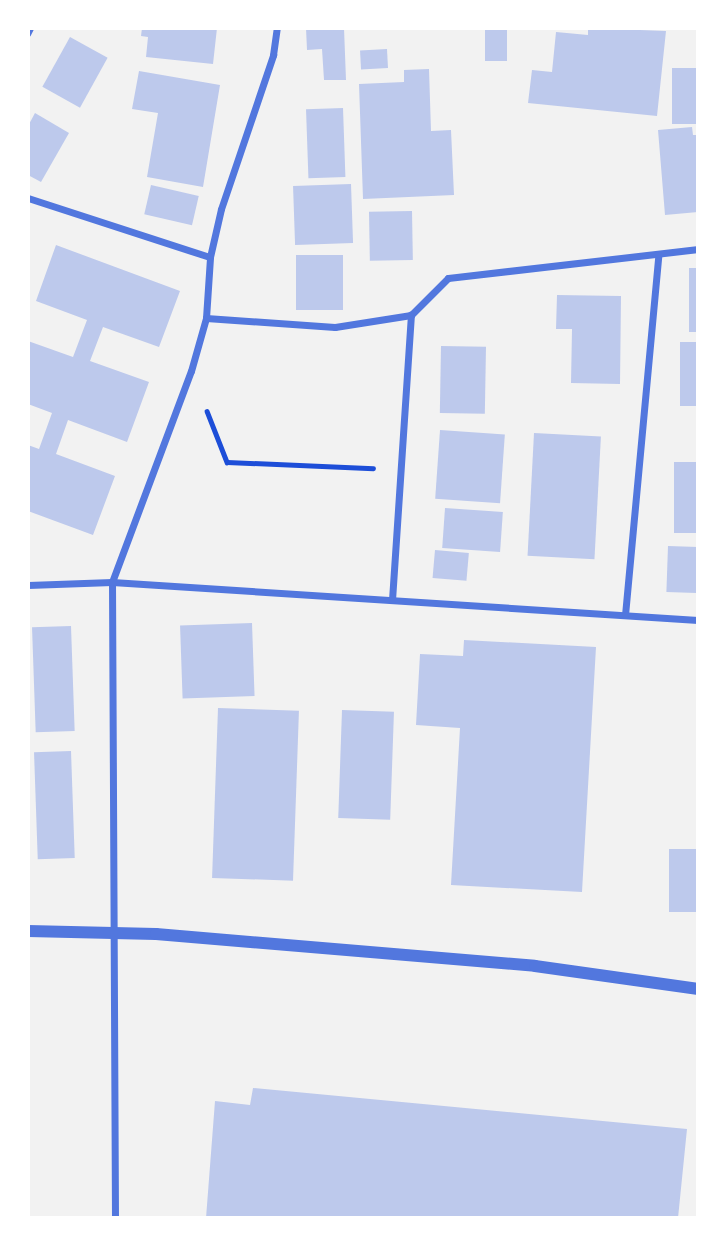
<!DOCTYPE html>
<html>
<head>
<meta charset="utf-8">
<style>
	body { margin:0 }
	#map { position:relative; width:726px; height:1246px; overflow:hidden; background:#f2f2f2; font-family:"Archivo Narrow",sans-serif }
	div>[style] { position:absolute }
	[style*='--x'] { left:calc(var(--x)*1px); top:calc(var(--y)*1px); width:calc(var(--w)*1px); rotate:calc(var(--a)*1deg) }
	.building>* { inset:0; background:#bdc9ec; transform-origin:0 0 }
	.path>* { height:4.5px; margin:-2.25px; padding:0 2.25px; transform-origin:2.25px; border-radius:2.25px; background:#1d4ed8 }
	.service>* { height:5px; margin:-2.5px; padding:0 2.5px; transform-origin:2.5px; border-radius:2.5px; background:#5277de }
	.minor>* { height:7px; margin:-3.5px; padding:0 3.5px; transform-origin:3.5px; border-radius:3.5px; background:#5277de }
	.tertiary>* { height:12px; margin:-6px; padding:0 6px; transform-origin:6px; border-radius:6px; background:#5277de }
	span { translate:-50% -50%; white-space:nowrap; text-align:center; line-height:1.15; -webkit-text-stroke:7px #fff; paint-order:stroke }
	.frame { position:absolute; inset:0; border:30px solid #fff; pointer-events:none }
</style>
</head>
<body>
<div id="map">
	<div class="building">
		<div style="clip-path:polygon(142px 28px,217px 28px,213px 64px,146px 57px,148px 37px,141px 36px)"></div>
		<div style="clip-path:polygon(306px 28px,344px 28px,346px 80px,324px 80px,322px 49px,307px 50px)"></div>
		<div style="left:485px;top:28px;width:22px;height:33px"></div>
		<div style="clip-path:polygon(588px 28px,666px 31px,657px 116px,528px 103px,532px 70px,552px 72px,556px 32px,588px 35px)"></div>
		<div style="left:70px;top:37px;width:43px;height:57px;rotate:29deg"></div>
		<div style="left:387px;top:49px;width:19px;height:27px;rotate:87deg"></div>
		<div style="left:698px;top:68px;width:56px;height:26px;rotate:90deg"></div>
		<div style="clip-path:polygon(429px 69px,431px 131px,451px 130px,454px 195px,363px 199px,359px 84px,404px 82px,404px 70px)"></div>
		<div style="clip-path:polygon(139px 71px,220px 85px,203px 187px,147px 177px,158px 113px,132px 109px)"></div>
		<div style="left:343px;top:108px;width:69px;height:37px;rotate:88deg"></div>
		<div style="clip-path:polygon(35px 113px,69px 133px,41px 182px,28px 175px,28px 126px)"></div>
		<div style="clip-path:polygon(692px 127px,693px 135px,698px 135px,698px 212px,665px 215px,658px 130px)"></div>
		<div style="left:351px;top:184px;width:59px;height:58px;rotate:88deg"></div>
		<div style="left:151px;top:185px;width:49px;height:30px;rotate:13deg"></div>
		<div style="left:412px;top:211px;width:49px;height:43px;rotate:89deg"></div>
		<div style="clip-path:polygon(56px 245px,180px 291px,159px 347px,103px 327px,90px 361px,149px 382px,127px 442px,68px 420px,56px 454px,115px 476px,93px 535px,28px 511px,28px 445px,39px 449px,52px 413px,28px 404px,28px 341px,73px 357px,87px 320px,36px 301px)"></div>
		<div style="left:296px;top:255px;width:47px;height:55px"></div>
		<div style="left:689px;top:268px;width:9px;height:64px"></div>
		<div style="clip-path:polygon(557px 295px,621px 296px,620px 384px,571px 383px,572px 329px,556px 329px)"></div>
		<div style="left:680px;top:342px;width:18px;height:64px"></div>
		<div style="left:441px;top:346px;width:45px;height:67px;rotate:1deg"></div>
		<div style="left:440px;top:430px;width:65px;height:69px;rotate:4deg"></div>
		<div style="left:534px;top:433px;width:67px;height:123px;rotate:3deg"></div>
		<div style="left:674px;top:462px;width:24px;height:71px"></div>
		<div style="left:445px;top:508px;width:58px;height:40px;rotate:4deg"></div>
		<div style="left:668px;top:546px;width:30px;height:46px;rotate:2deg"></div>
		<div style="left:435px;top:550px;width:34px;height:28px;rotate:5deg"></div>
		<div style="left:252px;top:623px;width:73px;height:72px;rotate:88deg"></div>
		<div style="left:71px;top:626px;width:105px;height:39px;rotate:88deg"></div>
		<div style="clip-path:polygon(464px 640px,596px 647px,582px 892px,451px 885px,460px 728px,416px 725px,420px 654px,463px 656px)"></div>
		<div style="left:218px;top:708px;width:81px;height:170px;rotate:2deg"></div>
		<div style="left:342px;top:710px;width:52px;height:108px;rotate:2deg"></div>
		<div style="left:71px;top:751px;width:107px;height:37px;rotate:88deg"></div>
		<div style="left:669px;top:849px;width:29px;height:63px"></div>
		<div style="clip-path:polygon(253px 1088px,687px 1129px,678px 1218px,206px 1218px,215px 1101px,250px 1105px)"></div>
	</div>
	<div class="path">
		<div style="--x:207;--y:411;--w:55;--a:68.6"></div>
		<div style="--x:227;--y:462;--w:146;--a:2.4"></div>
	</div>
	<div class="service">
		<div style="--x:28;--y:34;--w:7;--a:-63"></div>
	</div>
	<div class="minor">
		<div style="--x:28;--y:198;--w:191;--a:18"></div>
		<div style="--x:206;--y:318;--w:61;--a:-86.2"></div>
		<div style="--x:210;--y:257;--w:49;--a:-77.1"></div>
		<div style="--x:221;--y:209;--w:163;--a:-71.3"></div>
		<div style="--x:273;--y:55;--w:27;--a:-82"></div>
		<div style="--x:28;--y:585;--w:84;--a:-2"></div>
		<div style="--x:112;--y:582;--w:587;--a:3.71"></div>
		<div style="--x:392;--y:600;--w:286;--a:-86.2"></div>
		<div style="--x:625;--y:615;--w:361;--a:-84.7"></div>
		<div style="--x:115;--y:1218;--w:636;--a:-90.27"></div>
		<div style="--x:112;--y:582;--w:225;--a:-69.5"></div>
		<div style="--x:191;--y:371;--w:55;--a:-74.2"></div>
		<div style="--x:206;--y:318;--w:129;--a:4"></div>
		<div style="--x:335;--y:327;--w:77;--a:-9"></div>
		<div style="--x:411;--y:315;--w:52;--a:-45"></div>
		<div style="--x:448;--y:278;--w:252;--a:-6.6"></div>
	</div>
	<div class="tertiary">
		<div style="--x:28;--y:931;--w:128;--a:1.3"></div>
		<div style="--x:156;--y:934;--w:380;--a:4.8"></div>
		<div style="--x:535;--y:966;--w:165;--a:8"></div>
	</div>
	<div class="frame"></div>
</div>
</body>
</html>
